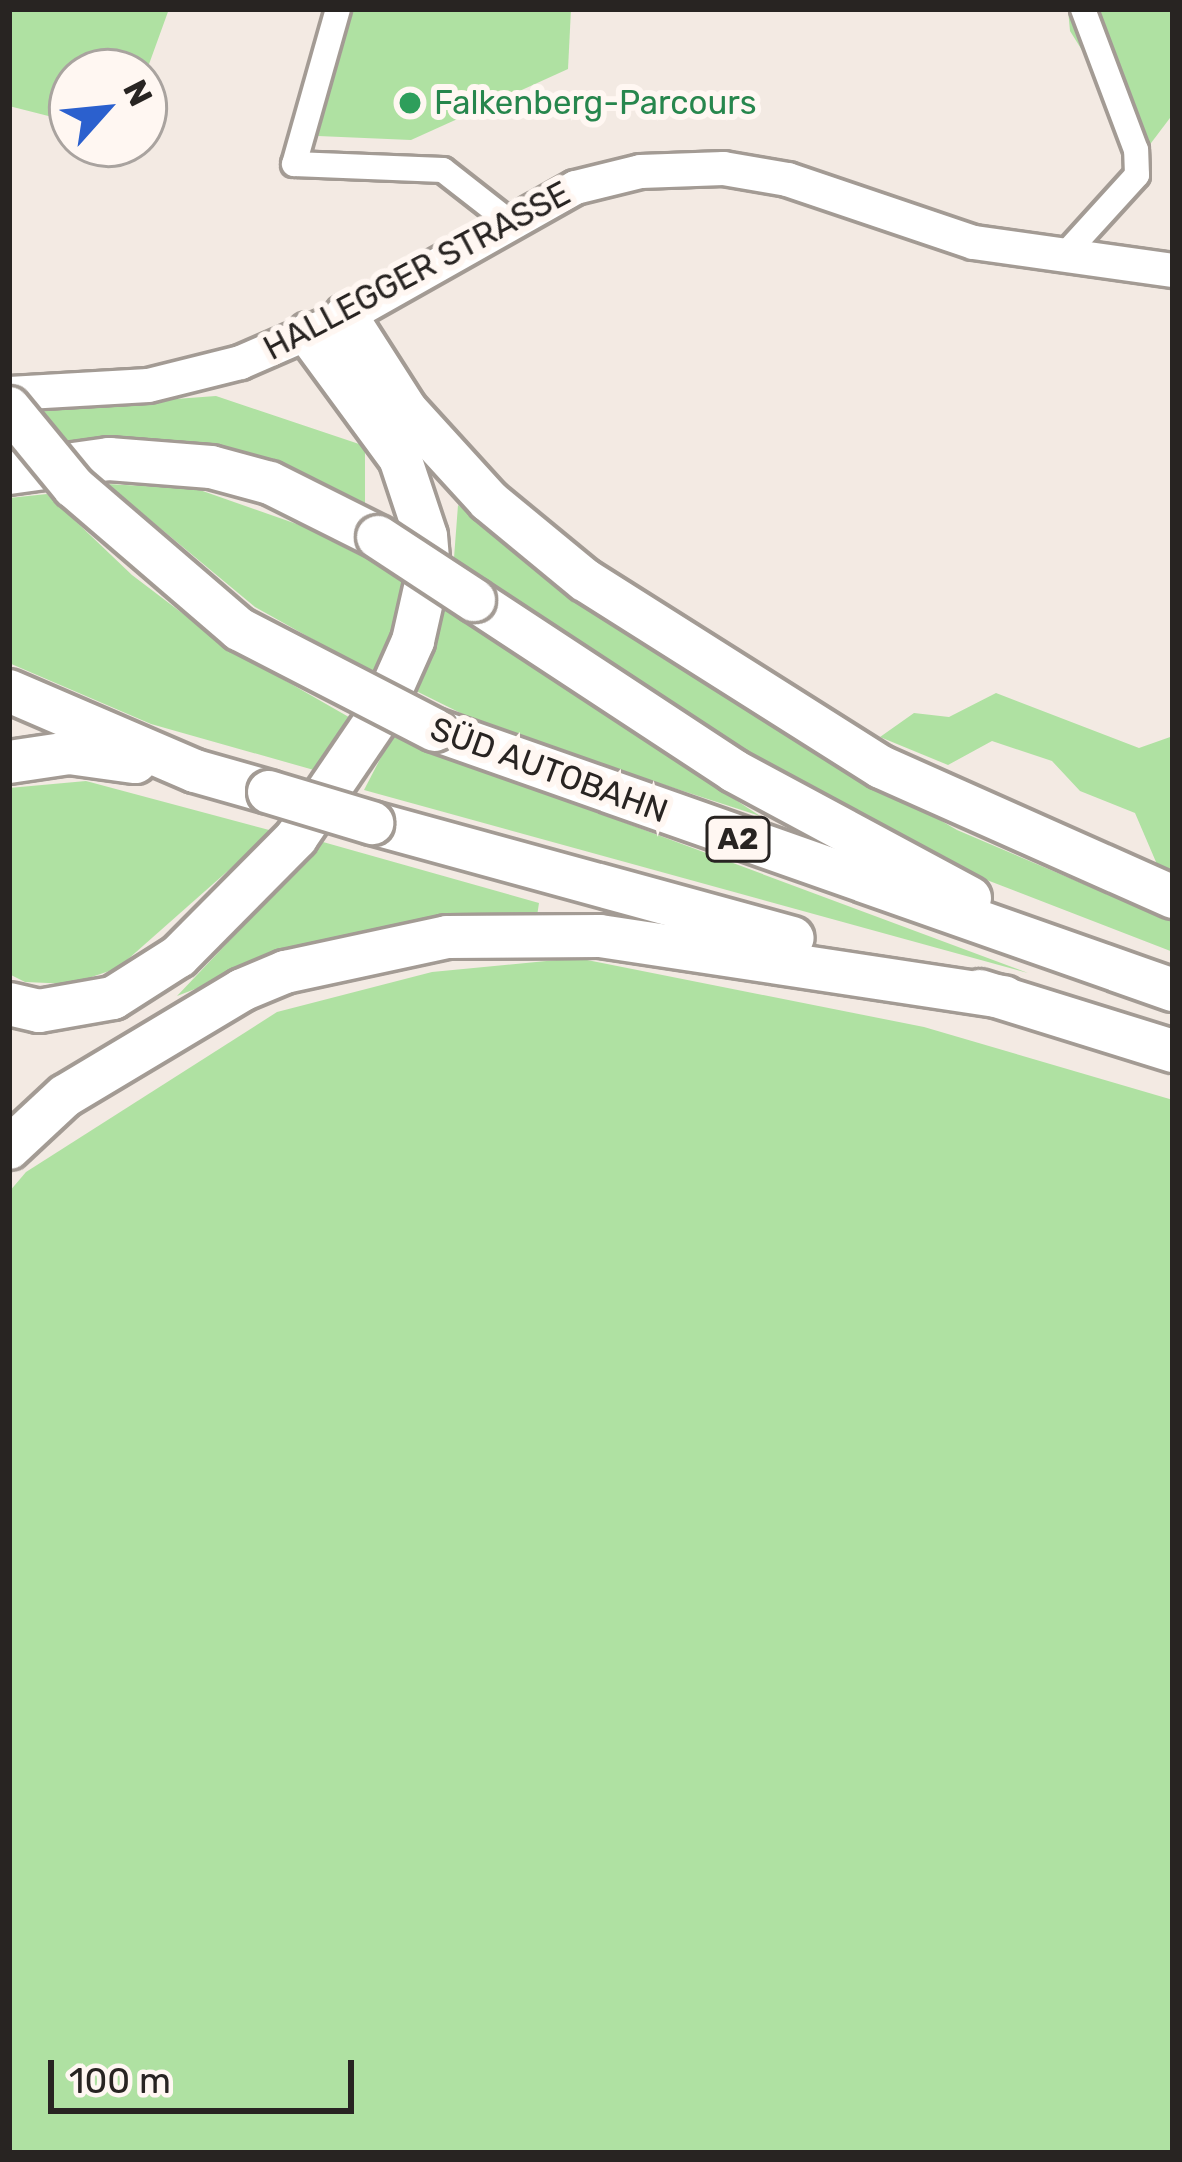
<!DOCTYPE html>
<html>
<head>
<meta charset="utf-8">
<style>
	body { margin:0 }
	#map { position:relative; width:1182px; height:2162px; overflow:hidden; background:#f3eae3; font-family:Rubik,sans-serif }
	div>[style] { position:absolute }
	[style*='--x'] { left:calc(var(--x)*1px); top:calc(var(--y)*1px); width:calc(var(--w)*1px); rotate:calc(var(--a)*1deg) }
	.green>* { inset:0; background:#afe1a2 }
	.roads { filter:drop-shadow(3px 0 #a39b94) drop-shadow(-3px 0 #a39b94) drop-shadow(0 3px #a39b94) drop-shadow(0 -3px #a39b94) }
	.minor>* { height:24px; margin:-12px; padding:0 12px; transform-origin:12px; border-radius:12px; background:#fff }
	.secondary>* { height:33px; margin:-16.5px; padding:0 16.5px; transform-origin:16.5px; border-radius:16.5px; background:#fff }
	.motorway>* { height:42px; margin:-21px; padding:0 21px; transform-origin:21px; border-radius:21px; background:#fff }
	.bridges { filter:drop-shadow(3px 0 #a39b94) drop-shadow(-3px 0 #a39b94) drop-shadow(0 3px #a39b94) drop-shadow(0 -3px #a39b94) }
	.motorway-bridge>* { height:42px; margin:-21px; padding:0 21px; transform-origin:21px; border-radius:21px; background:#fff }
	.dots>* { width:33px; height:33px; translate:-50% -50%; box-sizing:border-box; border:6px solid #fff7f2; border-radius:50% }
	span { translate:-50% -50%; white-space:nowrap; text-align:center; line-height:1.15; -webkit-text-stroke:12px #fff7f2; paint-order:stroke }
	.shield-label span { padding:3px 9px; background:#fff7f2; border:3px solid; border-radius:9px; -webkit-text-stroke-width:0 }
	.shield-label { font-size:30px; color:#282422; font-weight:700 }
	.leisure-label { font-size:33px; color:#27864d }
	.left { translate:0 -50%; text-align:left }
	.street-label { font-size:33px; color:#282422 }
	.frame { position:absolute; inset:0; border:12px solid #282422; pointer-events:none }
	.north { position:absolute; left:48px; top:48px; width:120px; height:120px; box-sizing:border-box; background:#fff7f2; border:3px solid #a9a39f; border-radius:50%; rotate:63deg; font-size:33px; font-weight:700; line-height:48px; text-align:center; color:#282422 }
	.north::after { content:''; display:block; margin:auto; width:42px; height:54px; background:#2b60ce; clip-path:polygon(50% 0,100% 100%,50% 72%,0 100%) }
	.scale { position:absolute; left:48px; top:2060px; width:306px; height:54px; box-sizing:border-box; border:6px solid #282422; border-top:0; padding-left:15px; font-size:36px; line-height:42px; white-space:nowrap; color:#282422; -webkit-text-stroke:9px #fff7f2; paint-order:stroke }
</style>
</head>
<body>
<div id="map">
	<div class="green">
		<div style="clip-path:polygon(9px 9px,169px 9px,144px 78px,144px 72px,72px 72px,72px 122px,9px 106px)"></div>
		<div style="clip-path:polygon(348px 9px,571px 9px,568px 69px,411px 140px,318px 136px)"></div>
		<div style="clip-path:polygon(1068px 9px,1173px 9px,1173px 114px,1145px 151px,1070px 31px)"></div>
		<div style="clip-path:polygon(216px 396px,365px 446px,365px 505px,238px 454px,70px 447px,40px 409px)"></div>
		<div style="clip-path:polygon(107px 484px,197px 489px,365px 548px,402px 578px,405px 625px,382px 678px,255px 607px)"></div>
		<div style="clip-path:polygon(47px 494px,132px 575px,228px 648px,354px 720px,321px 772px,151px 724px,9px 663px,9px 498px)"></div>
		<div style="clip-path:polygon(458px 505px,662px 658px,957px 830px,1173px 922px,1173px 952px,966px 872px,824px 804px,609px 674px,454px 558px)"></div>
		<div style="clip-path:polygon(441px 605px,760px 816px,495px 730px,414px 690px)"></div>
		<div style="clip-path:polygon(996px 693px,1139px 748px,1173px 736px,1173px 876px,1159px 869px,1135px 813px,1080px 791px,1052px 761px,992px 741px,948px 765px,880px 737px,914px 713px,949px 717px)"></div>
		<div style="clip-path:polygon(392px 736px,1028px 973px,364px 790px)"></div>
		<div style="clip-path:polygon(86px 781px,273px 831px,118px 968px,71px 984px,25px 982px,9px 974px,9px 788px)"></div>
		<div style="clip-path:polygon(323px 842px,539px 903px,537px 916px,401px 925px,278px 957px,177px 996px)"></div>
		<div style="clip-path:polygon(577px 958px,924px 1027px,1173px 1100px,1173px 2153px,9px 2153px,9px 1192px,26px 1172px,277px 1012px,432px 972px)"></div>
	</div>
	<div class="roads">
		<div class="minor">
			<div style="--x:338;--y:9;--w:161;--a:105.8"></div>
			<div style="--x:294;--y:164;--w:149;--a:2.3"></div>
			<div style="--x:443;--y:170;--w:81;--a:38"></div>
			<div style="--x:1067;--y:252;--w:104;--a:-47.7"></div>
			<div style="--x:1137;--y:175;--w:25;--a:-92"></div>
			<div style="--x:1136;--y:150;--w:151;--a:-110.6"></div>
		</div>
		<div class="secondary">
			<div style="--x:9;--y:393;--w:139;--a:-3.3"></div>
			<div style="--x:148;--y:385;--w:95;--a:-14"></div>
			<div style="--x:240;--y:362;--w:116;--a:-23.5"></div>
			<div style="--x:346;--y:316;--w:263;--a:-29.4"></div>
			<div style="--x:575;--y:187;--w:67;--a:-13.8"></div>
			<div style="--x:640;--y:171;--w:83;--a:-2.1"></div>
			<div style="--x:723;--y:168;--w:65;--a:9.8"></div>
			<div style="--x:787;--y:179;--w:196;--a:18.7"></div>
			<div style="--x:973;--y:242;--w:202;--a:8"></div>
		</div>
		<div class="motorway">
			<div style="--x:346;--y:316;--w:112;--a:57.4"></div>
			<div style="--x:406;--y:410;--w:123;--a:47.6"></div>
			<div style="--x:489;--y:501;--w:124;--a:39.5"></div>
			<div style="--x:585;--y:580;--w:350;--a:32.3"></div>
			<div style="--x:881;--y:767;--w:320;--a:24"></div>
			<div style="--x:9;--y:473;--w:101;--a:-8"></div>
			<div style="--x:109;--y:459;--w:102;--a:4.5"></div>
			<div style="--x:211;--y:467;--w:61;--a:15.2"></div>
			<div style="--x:270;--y:483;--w:121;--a:26.6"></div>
			<div style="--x:474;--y:600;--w:311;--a:33.3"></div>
			<div style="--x:734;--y:771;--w:268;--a:28.3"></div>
			<div style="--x:9;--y:691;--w:202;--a:23.3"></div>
			<div style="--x:195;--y:771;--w:77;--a:15.8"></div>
			<div style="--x:435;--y:730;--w:782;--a:19.41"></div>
			<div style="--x:9;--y:762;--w:61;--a:-8.5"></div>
			<div style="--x:69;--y:753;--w:67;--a:7.8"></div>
			<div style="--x:372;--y:823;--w:436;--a:15.3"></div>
			<div style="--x:980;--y:991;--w:202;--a:17.3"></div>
			<div style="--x:9;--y:1004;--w:31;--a:13"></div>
			<div style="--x:39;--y:1011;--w:75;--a:-10"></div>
			<div style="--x:113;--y:998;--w:78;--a:-32.5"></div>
			<div style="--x:179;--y:956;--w:166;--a:-45.2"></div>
			<div style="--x:296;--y:838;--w:151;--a:-55.8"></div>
			<div style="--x:381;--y:713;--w:79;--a:-66"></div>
			<div style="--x:413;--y:641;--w:73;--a:-77.3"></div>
			<div style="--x:429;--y:570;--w:34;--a:-95"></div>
			<div style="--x:426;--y:536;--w:82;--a:-108.4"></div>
			<div style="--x:400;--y:458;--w:154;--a:-126.3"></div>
			<div style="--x:9;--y:1148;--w:76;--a:-42.9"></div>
			<div style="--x:65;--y:1096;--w:206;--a:-30.9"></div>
			<div style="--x:242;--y:990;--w:47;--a:-22.7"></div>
			<div style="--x:285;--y:972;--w:166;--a:-12.2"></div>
			<div style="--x:447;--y:937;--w:153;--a:-0.4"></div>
			<div style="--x:600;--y:936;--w:409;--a:8.6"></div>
		</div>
	</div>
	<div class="bridges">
		<div class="motorway-bridge">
			<div style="--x:9;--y:408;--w:102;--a:50.6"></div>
			<div style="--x:74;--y:487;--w:218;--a:40.7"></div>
			<div style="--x:239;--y:629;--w:220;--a:27.3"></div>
			<div style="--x:378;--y:537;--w:115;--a:33.3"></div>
			<div style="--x:269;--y:792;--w:108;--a:16.8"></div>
		</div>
	</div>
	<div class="dots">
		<div style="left:410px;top:103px;background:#2e9e5b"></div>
	</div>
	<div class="shield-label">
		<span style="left:738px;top:839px">A2</span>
	</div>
	<div class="leisure-label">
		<span class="left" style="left:434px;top:103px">Falkenberg-Parcours</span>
	</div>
	<div class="street-label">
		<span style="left:417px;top:271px;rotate:-28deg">HALLEGGER STRASSE</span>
		<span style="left:549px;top:770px;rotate:20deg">SÜD AUTOBAHN</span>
	</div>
	<div class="frame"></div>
	<div class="north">N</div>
	<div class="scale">100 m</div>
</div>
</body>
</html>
